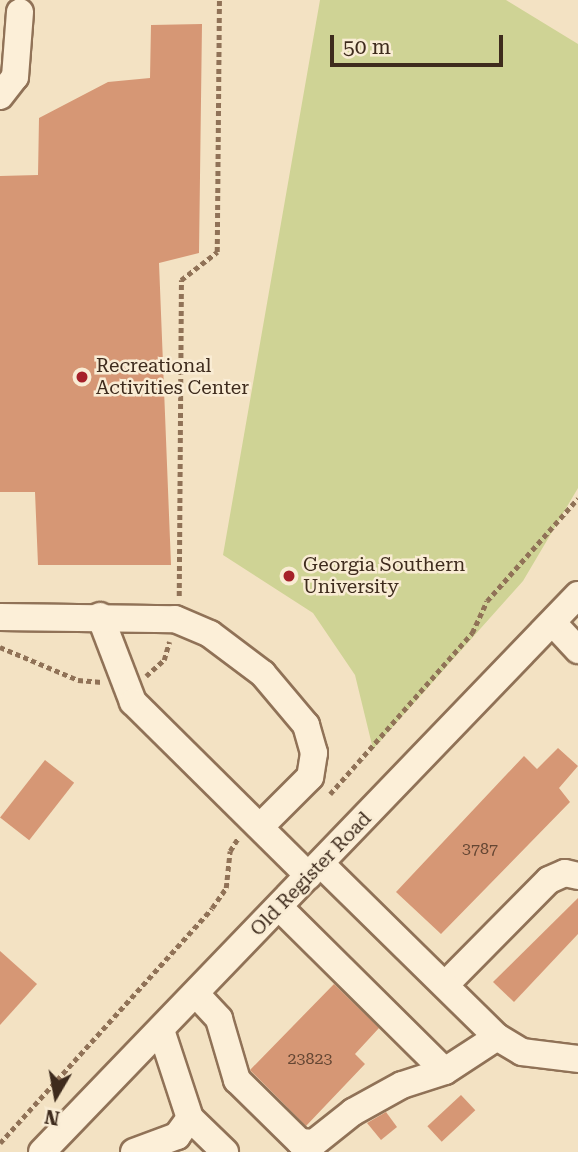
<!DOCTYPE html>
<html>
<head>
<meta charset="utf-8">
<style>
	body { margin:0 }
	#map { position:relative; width:578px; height:1152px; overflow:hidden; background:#f3e2c3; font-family:"Roboto Serif",serif }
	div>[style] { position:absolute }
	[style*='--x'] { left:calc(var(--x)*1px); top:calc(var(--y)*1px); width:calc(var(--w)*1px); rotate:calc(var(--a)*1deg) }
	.green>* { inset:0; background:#cfd395 }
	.building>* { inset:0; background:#d69775; transform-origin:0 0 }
	.path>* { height:4.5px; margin-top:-2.25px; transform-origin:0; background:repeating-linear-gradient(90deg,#907257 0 5px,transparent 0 8.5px) }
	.roads { filter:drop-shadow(2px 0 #907257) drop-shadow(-2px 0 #907257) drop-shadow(0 2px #907257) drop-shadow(0 -2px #907257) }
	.minor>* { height:26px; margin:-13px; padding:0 13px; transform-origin:13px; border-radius:13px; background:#fcefd8 }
	.dots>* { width:19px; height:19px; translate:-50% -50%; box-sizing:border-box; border:4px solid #f9ecd4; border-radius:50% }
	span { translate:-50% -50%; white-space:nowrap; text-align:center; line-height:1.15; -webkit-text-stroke:5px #f9ecd4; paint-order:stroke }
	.number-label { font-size:16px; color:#644633 }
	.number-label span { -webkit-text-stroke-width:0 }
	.poi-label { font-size:19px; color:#3e2b1d }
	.left { translate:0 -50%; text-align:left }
	.street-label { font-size:19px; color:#3e2b1d }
	.north { position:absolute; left:21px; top:1061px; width:70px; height:70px; -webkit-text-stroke:5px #f9ecd4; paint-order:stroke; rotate:190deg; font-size:19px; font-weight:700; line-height:28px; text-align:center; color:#3e2b1d }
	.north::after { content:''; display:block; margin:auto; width:24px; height:32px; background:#3e2b1d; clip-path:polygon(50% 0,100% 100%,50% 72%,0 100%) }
	.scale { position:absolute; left:330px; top:35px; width:173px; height:32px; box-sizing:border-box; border:4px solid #3e2b1d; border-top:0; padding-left:9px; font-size:21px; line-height:24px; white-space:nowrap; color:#3e2b1d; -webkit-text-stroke:5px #f9ecd4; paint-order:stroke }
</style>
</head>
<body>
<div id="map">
	<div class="green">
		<div style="clip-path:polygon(320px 0,506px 0,578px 44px,578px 488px,523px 581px,373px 749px,355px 675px,313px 613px,223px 555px)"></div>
	</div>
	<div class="building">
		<div style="clip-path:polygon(202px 24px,199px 253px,159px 263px,171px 565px,38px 565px,35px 492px,0 492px,0 176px,38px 175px,39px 118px,108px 82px,150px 78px,151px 25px)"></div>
		<div style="clip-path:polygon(558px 748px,578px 766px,559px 788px,570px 802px,441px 934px,396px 892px,524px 756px,537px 769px)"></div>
		<div style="left:45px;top:760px;width:37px;height:73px;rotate:38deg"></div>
		<div style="clip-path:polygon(578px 898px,578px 934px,514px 1002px,493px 982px)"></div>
		<div style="clip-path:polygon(0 951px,37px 984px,0 1025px)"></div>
		<div style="clip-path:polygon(334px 984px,379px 1028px,355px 1054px,365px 1064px,306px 1126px,250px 1070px)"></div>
		<div style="left:461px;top:1095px;width:21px;height:46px;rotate:47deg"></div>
		<div style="clip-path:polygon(386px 1112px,397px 1127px,381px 1140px,367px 1123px)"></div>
	</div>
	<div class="path">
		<div style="--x:179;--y:596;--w:316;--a:-89.6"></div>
		<div style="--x:181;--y:280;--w:46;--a:-37.9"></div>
		<div style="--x:217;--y:252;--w:252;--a:-89.5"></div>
		<div style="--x:0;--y:647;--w:85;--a:22.9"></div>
		<div style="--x:78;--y:680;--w:24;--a:5"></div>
		<div style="--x:146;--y:676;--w:24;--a:-42"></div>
		<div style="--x:164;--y:660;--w:19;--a:-74"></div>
		<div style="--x:330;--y:794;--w:215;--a:-48.6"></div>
		<div style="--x:472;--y:633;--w:35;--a:-65"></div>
		<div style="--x:487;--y:601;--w:137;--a:-48.5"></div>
		<div style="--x:0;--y:1143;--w:316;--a:-47.9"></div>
		<div style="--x:212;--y:908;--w:24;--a:-55"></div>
		<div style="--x:226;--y:888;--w:37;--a:-84"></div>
		<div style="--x:230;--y:851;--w:15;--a:-58"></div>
	</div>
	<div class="roads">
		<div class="minor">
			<div style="--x:0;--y:96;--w:24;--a:-52"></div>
			<div style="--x:15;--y:77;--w:65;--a:-85.6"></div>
			<div style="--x:100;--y:616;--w:92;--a:69"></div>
			<div style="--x:133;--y:702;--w:247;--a:44.7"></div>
			<div style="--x:0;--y:617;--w:175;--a:0.7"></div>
			<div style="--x:175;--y:619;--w:38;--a:23"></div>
			<div style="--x:210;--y:634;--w:66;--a:37"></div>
			<div style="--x:263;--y:674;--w:67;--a:49.9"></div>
			<div style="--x:306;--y:725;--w:29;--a:74"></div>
			<div style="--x:314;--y:753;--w:24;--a:99"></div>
			<div style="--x:310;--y:777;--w:69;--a:135"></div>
			<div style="--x:553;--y:623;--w:37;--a:47"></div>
			<div style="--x:279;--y:907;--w:233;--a:44.7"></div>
			<div style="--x:446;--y:984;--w:146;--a:-45.3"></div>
			<div style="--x:549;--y:880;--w:17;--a:-24"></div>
			<div style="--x:565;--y:873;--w:13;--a:13"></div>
			<div style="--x:196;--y:994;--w:34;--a:47"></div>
			<div style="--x:219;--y:1019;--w:64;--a:73.6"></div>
			<div style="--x:237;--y:1080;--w:88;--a:44.5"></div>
			<div style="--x:300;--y:1142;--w:14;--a:4"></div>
			<div style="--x:314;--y:1143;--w:50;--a:-38.5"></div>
			<div style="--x:353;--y:1112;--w:56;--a:-28.9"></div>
			<div style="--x:402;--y:1085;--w:45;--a:-18"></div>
			<div style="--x:445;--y:1071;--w:62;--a:-33.2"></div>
			<div style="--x:497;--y:1037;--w:247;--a:-135.5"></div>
			<div style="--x:161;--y:1030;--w:93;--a:71.8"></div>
			<div style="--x:190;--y:1118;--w:49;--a:44.2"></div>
			<div style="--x:497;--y:1037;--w:29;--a:31"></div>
			<div style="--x:522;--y:1052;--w:56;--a:7.1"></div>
			<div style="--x:42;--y:1152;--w:773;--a:-46.1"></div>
			<div style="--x:134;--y:1152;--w:46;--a:-20.4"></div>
			<div style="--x:177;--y:1136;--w:22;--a:-54"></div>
		</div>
	</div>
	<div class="dots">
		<div style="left:82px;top:377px;background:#a62029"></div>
		<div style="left:289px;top:576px;background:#a62029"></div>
	</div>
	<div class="number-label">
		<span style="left:480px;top:849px">3787</span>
		<span style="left:310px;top:1059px">23823</span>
	</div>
	<div class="poi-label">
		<span class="left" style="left:96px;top:377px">Recreational<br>Activities Center</span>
		<span class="left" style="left:303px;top:576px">Georgia Southern<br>University</span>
	</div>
	<div class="street-label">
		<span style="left:311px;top:874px;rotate:-46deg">Old Register Road</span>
	</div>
	<div class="north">N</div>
	<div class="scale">50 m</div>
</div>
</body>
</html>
